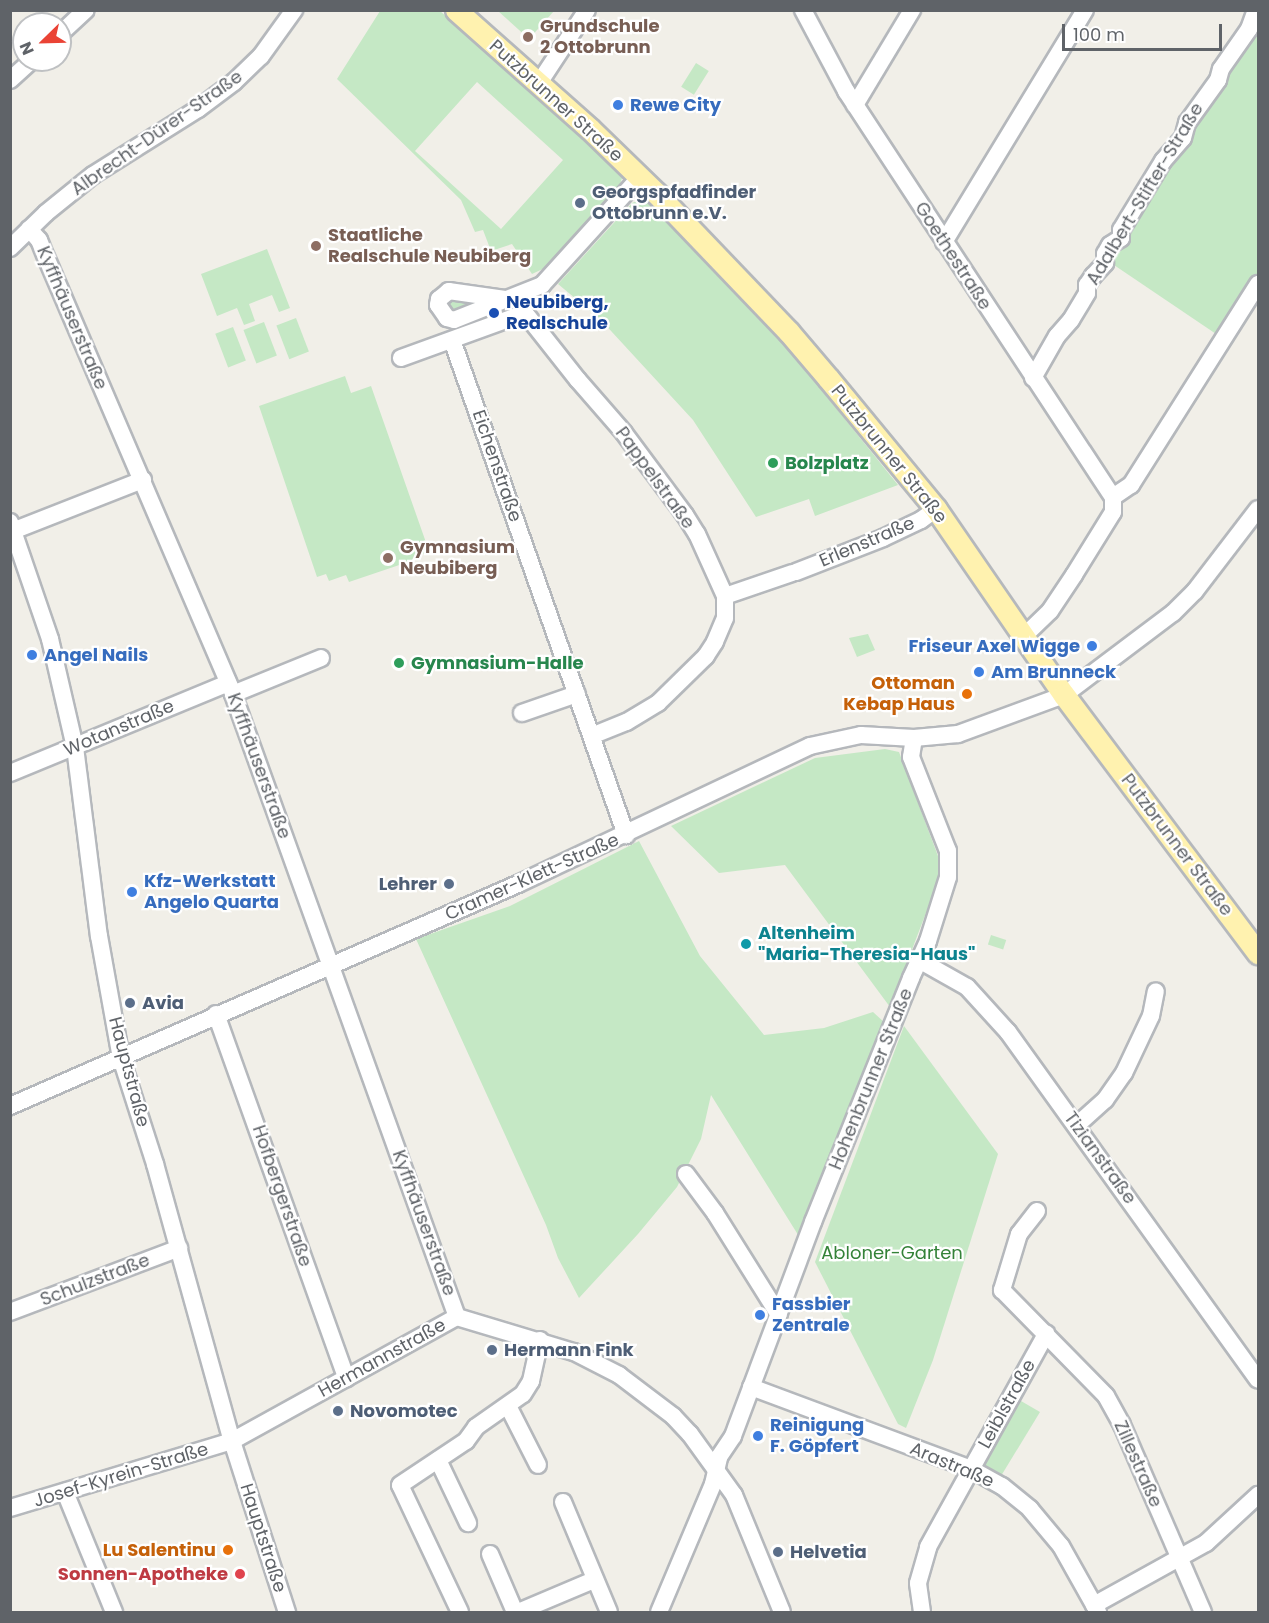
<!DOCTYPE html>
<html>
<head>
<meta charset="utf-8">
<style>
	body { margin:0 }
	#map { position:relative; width:1269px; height:1623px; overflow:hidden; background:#f1efe8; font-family:Poppins,sans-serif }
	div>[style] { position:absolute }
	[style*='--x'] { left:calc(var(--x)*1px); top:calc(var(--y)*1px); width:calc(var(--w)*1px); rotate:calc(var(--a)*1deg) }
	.green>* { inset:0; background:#c5e8c5; transform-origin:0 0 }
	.roads { filter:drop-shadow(2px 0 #b5b8bc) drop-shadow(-2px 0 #b5b8bc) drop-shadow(0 2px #b5b8bc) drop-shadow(0 -2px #b5b8bc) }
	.minor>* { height:16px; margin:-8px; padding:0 8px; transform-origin:8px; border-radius:8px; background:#fff }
	.major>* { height:21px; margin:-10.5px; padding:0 10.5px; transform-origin:10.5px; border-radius:10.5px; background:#fff2af }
	.dots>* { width:16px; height:16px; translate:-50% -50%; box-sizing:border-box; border:3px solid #fff; border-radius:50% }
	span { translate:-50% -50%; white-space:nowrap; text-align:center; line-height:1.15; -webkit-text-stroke:4.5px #fff; paint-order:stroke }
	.education-label { font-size:18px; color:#785e54; font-weight:700 }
	.left { translate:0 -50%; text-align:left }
	.street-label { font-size:18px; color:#5f6368 }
	.shop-label { font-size:18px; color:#366cbe; font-weight:700 }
	.right { translate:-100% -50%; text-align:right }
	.service-label { font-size:18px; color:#4e5e75; font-weight:700 }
	.transit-label { font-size:18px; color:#164399; font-weight:700 }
	.leisure-label { font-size:18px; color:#27864d; font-weight:700 }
	.food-label { font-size:18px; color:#c56008; font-weight:700 }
	.culture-label { font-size:18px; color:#0d838f; font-weight:700 }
	.park-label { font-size:18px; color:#348238 }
	.health-label { font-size:18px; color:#be3a42; font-weight:700 }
	.frame { position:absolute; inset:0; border:12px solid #5f6368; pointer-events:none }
	.north { position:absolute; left:12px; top:12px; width:60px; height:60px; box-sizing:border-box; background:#fff; border:2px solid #bfc1c3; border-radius:50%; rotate:247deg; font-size:16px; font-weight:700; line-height:24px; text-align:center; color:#5f6368 }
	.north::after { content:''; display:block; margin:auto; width:21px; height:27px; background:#ea4335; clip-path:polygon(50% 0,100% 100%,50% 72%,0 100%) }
	.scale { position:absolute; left:1062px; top:24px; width:160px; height:27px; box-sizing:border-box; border:3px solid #5f6368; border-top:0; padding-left:8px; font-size:18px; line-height:21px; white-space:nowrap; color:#5f6368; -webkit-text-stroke:4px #fff; paint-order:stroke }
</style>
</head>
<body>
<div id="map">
	<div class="green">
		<div style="clip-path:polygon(evenodd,380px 11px,440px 11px,619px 171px,622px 178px,619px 188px,547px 267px,532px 274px,512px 244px,491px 251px,483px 230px,475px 232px,461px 200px,337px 79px,380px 11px,477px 82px,563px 160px,501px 229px,415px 151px,477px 82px)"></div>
		<div style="clip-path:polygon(498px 11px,554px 11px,529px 39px)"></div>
		<div style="clip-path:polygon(1258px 26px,1258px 278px,1222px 338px,1111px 263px)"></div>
		<div style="left:696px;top:63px;width:15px;height:28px;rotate:32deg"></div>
		<div style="clip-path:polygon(640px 200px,647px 201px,782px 341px,898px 485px,815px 516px,809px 499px,756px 517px,693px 420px,600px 319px,558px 284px,632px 203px)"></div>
		<div style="clip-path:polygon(267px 249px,290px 308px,279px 312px,272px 295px,249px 304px,255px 321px,244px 325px,237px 308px,217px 316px,201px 274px)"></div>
		<div style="clip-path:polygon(447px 299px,476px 303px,455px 315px,445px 301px)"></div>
		<div style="left:296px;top:318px;width:36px;height:21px;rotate:69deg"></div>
		<div style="left:264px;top:322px;width:36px;height:22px;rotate:69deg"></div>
		<div style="left:233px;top:327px;width:36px;height:19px;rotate:69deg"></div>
		<div style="clip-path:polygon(345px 376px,351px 393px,371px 386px,429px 551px,421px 555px,420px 558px,349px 582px,346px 575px,329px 581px,326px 574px,317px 577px,259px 406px)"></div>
		<div style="clip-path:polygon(868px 634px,875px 650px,857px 657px,849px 638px)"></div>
		<div style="clip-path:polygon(885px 749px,899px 752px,941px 864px,934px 892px,890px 1007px,785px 865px,719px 873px,671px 826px,815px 758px)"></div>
		<div style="clip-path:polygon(639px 841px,700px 956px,764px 1035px,824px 1028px,873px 1012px,885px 1023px,800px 1238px,711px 1095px,701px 1139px,677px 1187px,638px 1234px,579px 1298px,558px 1258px,546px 1225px,416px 939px,510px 906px)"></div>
		<div style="left:991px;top:935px;width:16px;height:10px;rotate:18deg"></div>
		<div style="clip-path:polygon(904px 1026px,998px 1154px,933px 1360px,906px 1428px,898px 1424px,815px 1262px)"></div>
		<div style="clip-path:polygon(1021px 1401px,1040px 1412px,1001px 1476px,982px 1466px,1014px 1402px)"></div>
	</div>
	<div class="roads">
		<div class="minor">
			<div style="--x:803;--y:10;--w:92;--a:62"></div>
			<div style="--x:846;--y:91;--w:486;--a:56.7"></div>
			<div style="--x:1113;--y:497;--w:15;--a:90"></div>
			<div style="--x:1113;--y:512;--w:74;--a:121.8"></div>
			<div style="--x:1074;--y:575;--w:43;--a:123.7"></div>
			<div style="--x:1050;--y:611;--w:36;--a:136"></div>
			<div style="--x:60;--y:34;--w:35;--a:-43"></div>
			<div style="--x:10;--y:80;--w:30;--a:-42"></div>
			<div style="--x:539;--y:83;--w:87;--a:-56.7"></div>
			<div style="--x:855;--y:105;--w:111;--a:-59"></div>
			<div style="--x:29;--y:229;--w:15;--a:48"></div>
			<div style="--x:39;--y:240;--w:18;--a:68"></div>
			<div style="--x:46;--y:257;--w:475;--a:66.8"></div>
			<div style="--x:233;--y:694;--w:662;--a:70.22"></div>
			<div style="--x:944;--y:242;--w:271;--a:-58.7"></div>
			<div style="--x:10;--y:248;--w:50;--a:-44.2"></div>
			<div style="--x:46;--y:213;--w:60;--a:-39"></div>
			<div style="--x:93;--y:175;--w:124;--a:-32.2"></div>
			<div style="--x:198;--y:109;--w:45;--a:-36.9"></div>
			<div style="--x:234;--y:82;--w:37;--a:-44"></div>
			<div style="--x:261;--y:56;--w:57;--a:-54.3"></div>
			<div style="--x:505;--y:299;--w:57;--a:-171.9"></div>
			<div style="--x:449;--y:291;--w:13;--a:141"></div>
			<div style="--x:439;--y:299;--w:6;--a:99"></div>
			<div style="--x:438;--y:305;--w:16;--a:55"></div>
			<div style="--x:447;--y:318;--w:7;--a:16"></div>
			<div style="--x:454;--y:320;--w:95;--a:-21.7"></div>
			<div style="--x:542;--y:285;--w:144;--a:-47.8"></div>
			<div style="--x:452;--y:340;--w:525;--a:70.63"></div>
			<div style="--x:401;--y:358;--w:132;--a:-19.9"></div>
			<div style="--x:525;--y:313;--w:85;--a:51.7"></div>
			<div style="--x:578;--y:380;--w:70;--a:49"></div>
			<div style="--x:624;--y:433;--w:102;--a:53.4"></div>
			<div style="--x:685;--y:515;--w:22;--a:58"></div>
			<div style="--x:697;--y:534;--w:68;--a:65.7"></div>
			<div style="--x:725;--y:596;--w:22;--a:90"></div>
			<div style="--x:725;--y:618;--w:26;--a:113"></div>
			<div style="--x:715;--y:642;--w:17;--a:123"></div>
			<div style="--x:706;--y:656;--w:67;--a:135.6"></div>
			<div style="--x:658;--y:703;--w:37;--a:149"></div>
			<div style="--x:626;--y:722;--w:37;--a:158"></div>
			<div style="--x:1033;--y:378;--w:48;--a:-60.3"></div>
			<div style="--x:1057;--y:336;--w:21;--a:-49"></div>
			<div style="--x:1071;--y:320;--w:31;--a:-59"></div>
			<div style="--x:1087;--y:293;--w:8;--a:-90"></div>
			<div style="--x:1087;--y:285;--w:11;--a:-56"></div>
			<div style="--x:1093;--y:276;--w:18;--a:-47"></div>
			<div style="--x:1105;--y:263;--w:9;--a:-90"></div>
			<div style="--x:1105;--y:254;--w:10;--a:-61"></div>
			<div style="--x:1110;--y:245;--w:13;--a:-32"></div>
			<div style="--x:1121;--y:238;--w:8;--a:-90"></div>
			<div style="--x:1121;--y:230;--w:81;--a:-58.7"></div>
			<div style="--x:1163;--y:161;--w:30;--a:-49"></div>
			<div style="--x:1183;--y:138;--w:16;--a:-75"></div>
			<div style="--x:1187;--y:123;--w:53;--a:-54.2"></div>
			<div style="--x:1218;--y:80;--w:11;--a:-75"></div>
			<div style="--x:1221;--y:69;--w:49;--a:-55"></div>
			<div style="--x:1249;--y:29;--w:20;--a:-70"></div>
			<div style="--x:1113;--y:497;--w:22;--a:-34"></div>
			<div style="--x:1131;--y:485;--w:238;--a:-57.7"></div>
			<div style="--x:10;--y:522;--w:124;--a:71.1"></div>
			<div style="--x:50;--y:639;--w:111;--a:77"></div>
			<div style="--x:75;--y:747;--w:191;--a:82.8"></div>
			<div style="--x:99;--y:936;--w:124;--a:79.8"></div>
			<div style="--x:121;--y:1058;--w:111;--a:72.2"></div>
			<div style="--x:155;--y:1164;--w:288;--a:74.5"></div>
			<div style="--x:232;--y:1441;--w:180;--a:72.2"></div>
			<div style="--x:10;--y:532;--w:143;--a:-21.4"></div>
			<div style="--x:796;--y:572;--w:93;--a:-21.3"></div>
			<div style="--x:883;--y:538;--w:42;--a:-25.3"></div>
			<div style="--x:921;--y:520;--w:19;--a:-36"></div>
			<div style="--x:725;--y:596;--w:71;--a:-18.9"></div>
			<div style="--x:233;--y:694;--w:95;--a:-22.2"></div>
			<div style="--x:522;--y:713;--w:58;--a:-19.1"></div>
			<div style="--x:10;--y:773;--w:236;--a:-22.4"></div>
			<div style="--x:919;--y:960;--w:55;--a:29.4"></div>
			<div style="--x:967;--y:987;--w:61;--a:47.7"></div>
			<div style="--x:1008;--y:1032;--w:428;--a:54.3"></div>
			<div style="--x:216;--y:1014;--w:387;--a:70.3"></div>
			<div style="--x:10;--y:1106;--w:554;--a:-23.61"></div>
			<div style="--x:518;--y:884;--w:323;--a:-25.3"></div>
			<div style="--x:810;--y:746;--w:52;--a:-12.2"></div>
			<div style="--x:861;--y:735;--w:53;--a:3.2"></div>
			<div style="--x:914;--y:738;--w:44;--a:-5.2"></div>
			<div style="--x:958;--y:734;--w:113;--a:-20.2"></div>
			<div style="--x:1064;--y:695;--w:136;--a:-37"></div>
			<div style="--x:1173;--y:613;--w:31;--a:-45"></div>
			<div style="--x:1195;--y:591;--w:103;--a:-52.5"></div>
			<div style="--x:1077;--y:1125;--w:38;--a:-42"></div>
			<div style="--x:1105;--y:1100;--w:33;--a:-55"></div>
			<div style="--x:1124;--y:1073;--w:63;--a:-64.7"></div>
			<div style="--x:1151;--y:1016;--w:25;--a:-79"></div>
			<div style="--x:686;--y:1174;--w:49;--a:53.4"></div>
			<div style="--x:715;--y:1213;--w:120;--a:57.9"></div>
			<div style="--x:1037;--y:1211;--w:29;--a:128"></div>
			<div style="--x:1019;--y:1234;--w:59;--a:106.9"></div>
			<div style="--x:1002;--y:1290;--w:148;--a:45.5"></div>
			<div style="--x:1106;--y:1396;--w:33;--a:61"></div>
			<div style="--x:1122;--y:1425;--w:204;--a:66.6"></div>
			<div style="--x:10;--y:1312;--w:181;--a:-20.7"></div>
			<div style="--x:751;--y:1387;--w:235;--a:20.4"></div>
			<div style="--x:971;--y:1469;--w:35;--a:29"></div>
			<div style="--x:1002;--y:1486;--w:36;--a:39"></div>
			<div style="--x:1030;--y:1509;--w:48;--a:50"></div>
			<div style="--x:1061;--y:1546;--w:76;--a:60.7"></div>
			<div style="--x:508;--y:1406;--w:66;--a:63"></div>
			<div style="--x:438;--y:1460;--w:70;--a:64.5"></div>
			<div style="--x:65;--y:1492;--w:130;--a:67.8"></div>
			<div style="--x:563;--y:1502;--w:119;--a:67.3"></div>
			<div style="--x:10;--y:1508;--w:232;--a:-16.8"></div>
			<div style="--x:232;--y:1441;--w:257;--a:-28.9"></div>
			<div style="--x:457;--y:1317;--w:122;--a:16.7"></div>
			<div style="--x:574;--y:1352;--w:51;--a:27.1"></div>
			<div style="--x:619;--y:1375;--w:68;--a:37.2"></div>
			<div style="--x:673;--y:1416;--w:25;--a:47"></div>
			<div style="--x:690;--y:1434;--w:75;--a:54.2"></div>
			<div style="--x:734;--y:1495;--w:126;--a:67.7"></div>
			<div style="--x:490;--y:1554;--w:63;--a:66.7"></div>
			<div style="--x:1094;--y:1605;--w:128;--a:-29"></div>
			<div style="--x:1206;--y:1543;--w:71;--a:-42.7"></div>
			<div style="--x:460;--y:1612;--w:140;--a:-115.3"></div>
			<div style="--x:400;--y:1485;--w:79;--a:-33.7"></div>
			<div style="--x:466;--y:1441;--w:17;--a:-54"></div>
			<div style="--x:476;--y:1427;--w:57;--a:-35.1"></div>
			<div style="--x:523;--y:1394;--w:15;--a:-58"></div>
			<div style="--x:531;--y:1381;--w:42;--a:-77.6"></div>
			<div style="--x:518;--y:1612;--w:82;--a:-22.8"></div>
			<div style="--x:659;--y:1612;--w:139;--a:-67.1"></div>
			<div style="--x:713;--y:1484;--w:28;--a:-77"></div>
			<div style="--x:719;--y:1457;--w:25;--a:-56"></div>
			<div style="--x:733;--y:1436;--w:228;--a:-69.5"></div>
			<div style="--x:813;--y:1222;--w:263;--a:-68.1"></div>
			<div style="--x:911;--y:978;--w:41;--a:-65.3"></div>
			<div style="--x:928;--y:941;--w:67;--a:-72.6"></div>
			<div style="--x:948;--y:877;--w:26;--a:-90"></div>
			<div style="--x:948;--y:851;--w:101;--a:-111.5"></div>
			<div style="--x:911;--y:757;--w:19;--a:-81"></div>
			<div style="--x:922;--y:1612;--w:29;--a:-98"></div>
			<div style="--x:918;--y:1583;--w:37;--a:-74"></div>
			<div style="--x:928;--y:1547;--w:244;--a:-61"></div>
		</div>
		<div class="major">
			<div style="--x:456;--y:10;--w:179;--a:41.6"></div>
			<div style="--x:590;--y:129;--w:93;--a:44.1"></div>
			<div style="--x:657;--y:194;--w:190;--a:46.3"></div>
			<div style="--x:788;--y:331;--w:62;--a:49.6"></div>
			<div style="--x:828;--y:378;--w:170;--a:50.5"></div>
			<div style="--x:936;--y:509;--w:226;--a:55.5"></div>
			<div style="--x:1064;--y:695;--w:323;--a:53.1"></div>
		</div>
	</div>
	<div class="dots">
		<div style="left:528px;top:37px;background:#8d6e63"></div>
		<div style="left:618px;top:105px;background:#3f7fe0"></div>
		<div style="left:580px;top:203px;background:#5c6f8a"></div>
		<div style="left:316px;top:246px;background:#8d6e63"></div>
		<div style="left:494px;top:313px;background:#1a4fb4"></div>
		<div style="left:773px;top:463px;background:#2e9e5b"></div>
		<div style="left:388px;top:558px;background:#8d6e63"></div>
		<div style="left:1092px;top:646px;background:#3f7fe0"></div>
		<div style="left:32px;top:655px;background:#3f7fe0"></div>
		<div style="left:399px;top:663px;background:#2e9e5b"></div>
		<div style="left:979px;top:672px;background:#3f7fe0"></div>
		<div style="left:967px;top:694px;background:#e8710a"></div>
		<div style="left:449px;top:884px;background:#5c6f8a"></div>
		<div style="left:132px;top:892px;background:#3f7fe0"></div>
		<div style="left:746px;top:944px;background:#0f9aa8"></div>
		<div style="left:130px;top:1003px;background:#5c6f8a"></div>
		<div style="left:760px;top:1315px;background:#3f7fe0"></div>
		<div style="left:492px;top:1350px;background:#5c6f8a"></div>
		<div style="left:338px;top:1411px;background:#5c6f8a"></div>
		<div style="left:758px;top:1436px;background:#3f7fe0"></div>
		<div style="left:228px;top:1550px;background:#e8710a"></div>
		<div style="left:778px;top:1552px;background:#5c6f8a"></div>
		<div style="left:240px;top:1574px;background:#e0444e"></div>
	</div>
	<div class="education-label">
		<span class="left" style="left:540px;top:37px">Grundschule<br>2 Ottobrunn</span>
		<span class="left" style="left:328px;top:246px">Staatliche<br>Realschule Neubiberg</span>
		<span class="left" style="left:400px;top:558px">Gymnasium<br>Neubiberg</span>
	</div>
	<div class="street-label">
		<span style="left:556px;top:101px;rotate:42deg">Putzbrunner Straße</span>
		<span style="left:157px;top:133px;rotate:-35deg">Albrecht-Dürer-Straße</span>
		<span style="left:1145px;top:194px;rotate:-59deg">Adalbert-Stifter-Straße</span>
		<span style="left:953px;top:256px;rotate:57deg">Goethestraße</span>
		<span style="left:72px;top:318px;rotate:67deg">Kyffhäuserstraße</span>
		<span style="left:889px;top:454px;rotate:51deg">Putzbrunner Straße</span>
		<span style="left:497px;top:466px;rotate:71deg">Eichenstraße</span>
		<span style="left:655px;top:478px;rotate:54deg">Pappelstraße</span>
		<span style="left:867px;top:542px;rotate:-23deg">Erlenstraße</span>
		<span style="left:119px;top:728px;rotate:-23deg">Wotanstraße</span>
		<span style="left:259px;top:766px;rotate:70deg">Kyffhäuserstraße</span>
		<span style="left:1177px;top:845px;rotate:53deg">Putzbrunner Straße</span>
		<span style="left:532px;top:877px;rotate:-24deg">Cramer-Klett-Straße</span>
		<span style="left:129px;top:1072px;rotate:75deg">Hauptstraße</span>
		<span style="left:871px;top:1079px;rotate:-68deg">Hohenbrunner Straße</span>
		<span style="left:1100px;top:1158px;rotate:54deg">Tizianstraße</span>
		<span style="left:282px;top:1196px;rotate:71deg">Hofbergerstraße</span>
		<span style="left:424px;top:1223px;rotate:70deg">Kyffhäuserstraße</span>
		<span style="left:95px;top:1280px;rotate:-21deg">Schulzstraße</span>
		<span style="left:382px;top:1358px;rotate:-29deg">Hermannstraße</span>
		<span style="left:1007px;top:1404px;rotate:-61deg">Leiblstraße</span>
		<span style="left:1138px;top:1464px;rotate:66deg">Zillestraße</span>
		<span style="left:952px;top:1465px;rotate:23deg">Arastraße</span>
		<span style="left:121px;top:1475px;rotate:-17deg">Josef-Kyrein-Straße</span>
		<span style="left:263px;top:1538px;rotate:72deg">Hauptstraße</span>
	</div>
	<div class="shop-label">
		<span class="left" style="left:630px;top:105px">Rewe City</span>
		<span class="right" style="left:1080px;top:646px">Friseur Axel Wigge</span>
		<span class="left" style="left:44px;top:655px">Angel Nails</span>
		<span class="left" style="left:991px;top:672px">Am Brunneck</span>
		<span class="left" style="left:144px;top:892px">Kfz-Werkstatt<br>Angelo Quarta</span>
		<span class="left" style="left:772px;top:1315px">Fassbier<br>Zentrale</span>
		<span class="left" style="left:770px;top:1436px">Reinigung<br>F. Göpfert</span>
	</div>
	<div class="service-label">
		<span class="left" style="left:592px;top:203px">Georgspfadfinder<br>Ottobrunn e.V.</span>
		<span class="right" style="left:437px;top:884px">Lehrer</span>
		<span class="left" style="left:142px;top:1003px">Avia</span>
		<span class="left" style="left:504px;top:1350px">Hermann Fink</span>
		<span class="left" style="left:350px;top:1411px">Novomotec</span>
		<span class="left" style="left:790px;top:1552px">Helvetia</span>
	</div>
	<div class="transit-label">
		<span class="left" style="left:506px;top:313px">Neubiberg,<br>Realschule</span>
	</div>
	<div class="leisure-label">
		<span class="left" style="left:785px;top:463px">Bolzplatz</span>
		<span class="left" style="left:411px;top:663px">Gymnasium-Halle</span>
	</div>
	<div class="food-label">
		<span class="right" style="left:955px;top:694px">Ottoman<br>Kebap Haus</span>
		<span class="right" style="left:216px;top:1550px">Lu Salentinu</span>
	</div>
	<div class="culture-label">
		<span class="left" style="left:758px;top:944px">Altenheim<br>"Maria-Theresia-Haus"</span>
	</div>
	<div class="park-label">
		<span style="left:892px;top:1253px">Abloner-Garten</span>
	</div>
	<div class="health-label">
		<span class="right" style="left:228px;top:1574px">Sonnen-Apotheke</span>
	</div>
	<div class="frame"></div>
	<div class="north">N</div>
	<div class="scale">100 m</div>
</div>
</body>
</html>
